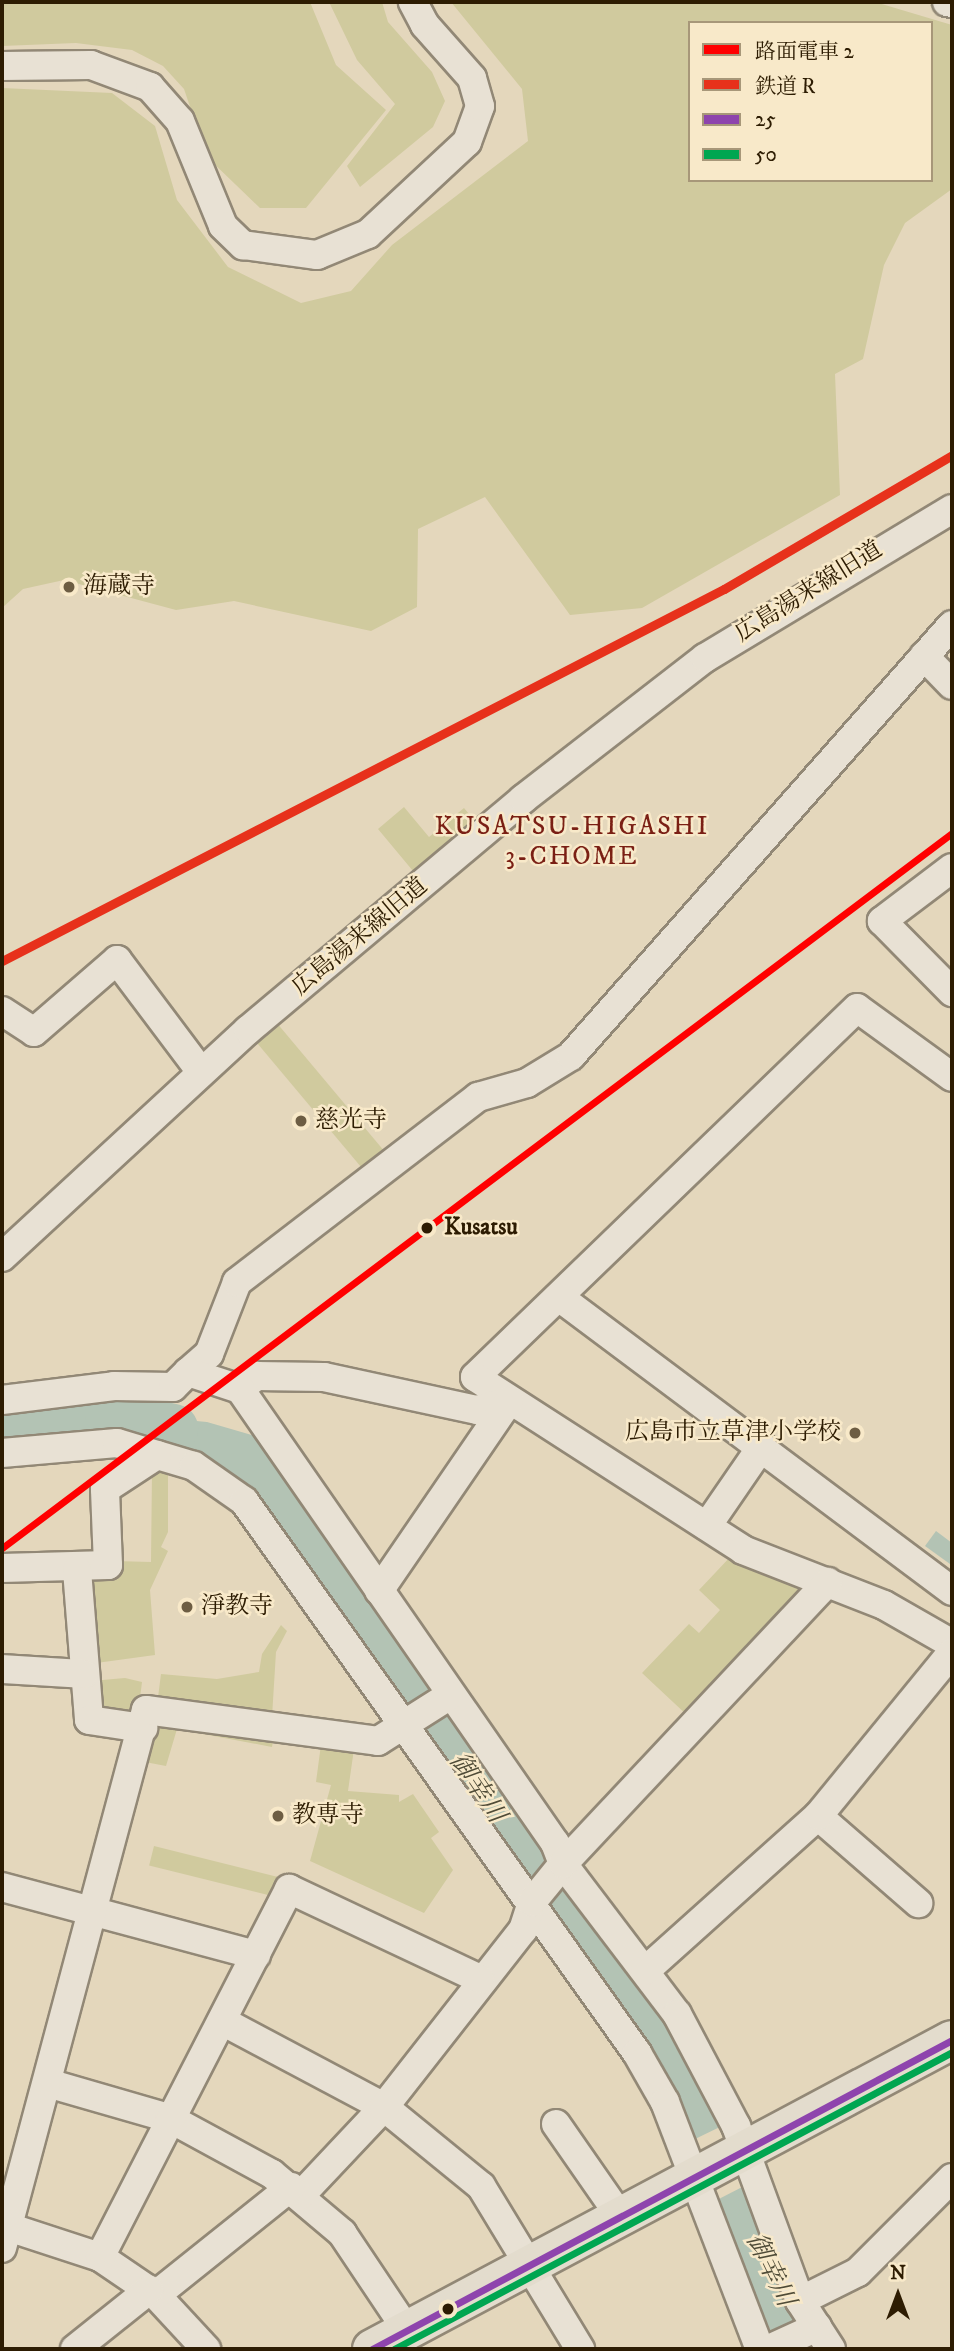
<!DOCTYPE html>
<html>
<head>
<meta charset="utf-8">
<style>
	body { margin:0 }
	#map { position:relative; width:954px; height:2351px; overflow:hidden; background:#e4d7bc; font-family:"IM FELL DW Pica","Noto Serif JP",serif }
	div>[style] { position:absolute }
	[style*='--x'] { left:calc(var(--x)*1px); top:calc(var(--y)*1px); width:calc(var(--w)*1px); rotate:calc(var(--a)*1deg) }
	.green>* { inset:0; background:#d0ca9e; transform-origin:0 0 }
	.water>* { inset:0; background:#b3c3b4 }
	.pier>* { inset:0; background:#e4d7bc }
	.river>* { height:49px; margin:-24.5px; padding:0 24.5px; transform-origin:24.5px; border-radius:24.5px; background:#b3c3b4 }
	.roads { filter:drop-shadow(2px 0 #928876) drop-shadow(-2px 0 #928876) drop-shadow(0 2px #928876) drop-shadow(0 -2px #928876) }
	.street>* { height:28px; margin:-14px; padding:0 14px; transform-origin:14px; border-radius:14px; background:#e8e1d4 }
	.highway>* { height:38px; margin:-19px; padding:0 19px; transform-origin:19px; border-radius:19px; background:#e3dccd }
	.bus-1>* { height:7px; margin:-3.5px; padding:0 3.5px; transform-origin:3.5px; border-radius:3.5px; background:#8e44ad }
	.bus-2>* { height:7px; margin:-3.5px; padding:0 3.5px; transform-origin:3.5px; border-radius:3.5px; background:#00a651 }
	.rail-1>* { height:9px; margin:-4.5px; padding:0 4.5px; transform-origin:4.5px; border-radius:4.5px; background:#e7311b }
	.tram-1>* { height:7px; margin:-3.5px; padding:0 3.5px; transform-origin:3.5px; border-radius:3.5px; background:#f00 }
	.dots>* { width:19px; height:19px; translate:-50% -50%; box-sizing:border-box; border:4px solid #f8e9c9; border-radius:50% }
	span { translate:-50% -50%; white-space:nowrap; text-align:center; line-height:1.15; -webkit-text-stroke:5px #f8e9c9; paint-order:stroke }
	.poi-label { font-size:24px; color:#2d1c02 }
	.left { translate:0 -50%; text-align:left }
	.right { translate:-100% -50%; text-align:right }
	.street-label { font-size:24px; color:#2d1c02 }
	.stop-label { font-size:24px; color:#2d1c02; font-weight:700 }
	.neighbourhood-label { font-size:26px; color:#7a1f14; letter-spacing:2px }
	.water-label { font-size:26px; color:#4f4b37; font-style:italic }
	.frame { position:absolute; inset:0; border:4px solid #2d1c02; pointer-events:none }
	.legend { position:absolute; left:688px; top:21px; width:245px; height:161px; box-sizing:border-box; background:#f8e9c9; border:2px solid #a79779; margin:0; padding:9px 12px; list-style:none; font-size:21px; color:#2d1c02 }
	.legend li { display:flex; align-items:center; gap:14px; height:35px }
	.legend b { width:35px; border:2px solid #a79779 }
	.north { position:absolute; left:863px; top:2260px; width:70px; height:70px; -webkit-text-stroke:5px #f8e9c9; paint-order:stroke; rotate:0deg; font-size:19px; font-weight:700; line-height:28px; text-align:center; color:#2d1c02 }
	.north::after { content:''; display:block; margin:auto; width:24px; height:32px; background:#2d1c02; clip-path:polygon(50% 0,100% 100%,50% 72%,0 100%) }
</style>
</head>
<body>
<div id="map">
	<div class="green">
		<div style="clip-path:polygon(2px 2px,310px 2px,336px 65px,386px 110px,306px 208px,260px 208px,207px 157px,184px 89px,163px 66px,132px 50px,76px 43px,2px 46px)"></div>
		<div style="clip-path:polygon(329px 2px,382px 2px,388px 22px,432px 72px,445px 101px,433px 127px,360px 187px,347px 166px,395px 104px,357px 60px)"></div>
		<div style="clip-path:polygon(evenodd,451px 2px,875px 2px,952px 25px,952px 189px,905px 223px,884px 265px,863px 359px,835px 374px,840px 495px,642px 608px,570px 615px,485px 497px,418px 529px,417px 607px,371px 631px,234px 601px,176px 610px,64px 580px,23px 589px,2px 608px,2px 88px,112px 93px,155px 126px,177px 200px,228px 267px,301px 303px,351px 291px,392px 245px,528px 141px,522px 89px,451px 2px,690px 23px,931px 23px,931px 180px,690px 180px,690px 23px)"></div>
		<div style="clip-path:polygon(404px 807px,429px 837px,464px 808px,474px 820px,413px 871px,378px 829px)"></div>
		<div style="left:276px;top:1022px;width:181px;height:28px;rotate:50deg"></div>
		<div style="clip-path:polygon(168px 1469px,168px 1532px,161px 1547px,168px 1551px,150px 1590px,155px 1655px,89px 1664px,82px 1575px,114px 1561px,151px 1562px,152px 1471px)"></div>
		<div style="clip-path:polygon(732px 1555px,809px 1591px,689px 1717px,642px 1673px,689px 1624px,699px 1633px,720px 1610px,699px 1590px)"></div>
		<div style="clip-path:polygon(281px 1625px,287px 1631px,276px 1652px,272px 1717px,157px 1705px,161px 1674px,217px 1679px,259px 1672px,262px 1654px)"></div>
		<div style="clip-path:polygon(125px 1678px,142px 1682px,137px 1721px,94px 1715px,91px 1681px)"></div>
		<div style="clip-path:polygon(153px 1715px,275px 1729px,272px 1747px,177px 1729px,166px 1766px,145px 1762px,134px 1814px,129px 1813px)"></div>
		<div style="clip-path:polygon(322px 1737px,355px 1742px,348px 1791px,399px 1795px,399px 1802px,413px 1794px,439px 1832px,431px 1838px,453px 1870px,424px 1913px,310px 1861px,331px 1785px,316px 1782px)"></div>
		<div style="left:154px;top:1846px;width:136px;height:20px;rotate:14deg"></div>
	</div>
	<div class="water">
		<div style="clip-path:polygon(109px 1413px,207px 1422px,262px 1438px,705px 2077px,817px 2349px,778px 2349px,691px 2141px,222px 1472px)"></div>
		<div style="clip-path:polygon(936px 1531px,952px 1543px,950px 1564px,925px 1546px)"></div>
	</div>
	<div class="pier">
		<div style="clip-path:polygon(728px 2123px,750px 2183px,713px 2202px,691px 2141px)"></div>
	</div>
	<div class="river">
		<div style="--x:2;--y:1426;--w:108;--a:-6.9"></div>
		<div style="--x:109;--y:1413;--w:66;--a:13.2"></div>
	</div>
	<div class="roads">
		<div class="street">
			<div style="--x:947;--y:2;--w:5;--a:11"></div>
			<div style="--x:2;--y:66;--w:89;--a:-0.6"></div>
			<div style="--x:91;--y:65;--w:63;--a:20.4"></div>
			<div style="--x:150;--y:87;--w:45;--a:48.6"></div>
			<div style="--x:180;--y:121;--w:113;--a:67.7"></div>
			<div style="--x:223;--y:226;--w:28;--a:44"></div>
			<div style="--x:243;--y:245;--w:75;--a:7.7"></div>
			<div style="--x:317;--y:255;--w:55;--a:-22.4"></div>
			<div style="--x:368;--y:234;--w:135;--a:-42.9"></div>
			<div style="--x:467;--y:142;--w:38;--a:-70"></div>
			<div style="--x:480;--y:106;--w:29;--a:-106"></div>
			<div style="--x:472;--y:78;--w:71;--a:-131.6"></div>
			<div style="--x:425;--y:25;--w:26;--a:-118"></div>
			<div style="--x:924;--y:656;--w:40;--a:46"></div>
			<div style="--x:952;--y:868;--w:88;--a:142.9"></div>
			<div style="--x:882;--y:921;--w:100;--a:45.4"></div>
			<div style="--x:2;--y:1011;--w:38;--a:33"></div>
			<div style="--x:34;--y:1032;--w:110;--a:-40.9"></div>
			<div style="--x:117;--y:960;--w:140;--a:53.1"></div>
			<div style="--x:952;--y:1077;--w:117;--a:-144"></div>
			<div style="--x:857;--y:1008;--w:531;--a:135.99"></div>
			<div style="--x:475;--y:1377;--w:319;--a:32.8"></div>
			<div style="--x:743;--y:1550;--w:151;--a:21.3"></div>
			<div style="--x:884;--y:1605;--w:78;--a:29.8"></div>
			<div style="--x:2;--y:1257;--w:335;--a:-42.7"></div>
			<div style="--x:248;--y:1030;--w:359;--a:-40"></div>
			<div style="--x:523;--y:799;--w:230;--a:-37.8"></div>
			<div style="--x:705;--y:658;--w:288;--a:-31.1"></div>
			<div style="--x:559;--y:1297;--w:491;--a:36.8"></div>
			<div style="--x:188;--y:1372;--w:28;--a:-41"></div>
			<div style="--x:209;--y:1354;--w:77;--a:-68.7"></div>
			<div style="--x:237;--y:1282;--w:304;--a:-37.5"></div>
			<div style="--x:478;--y:1097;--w:51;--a:-15.9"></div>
			<div style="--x:527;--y:1083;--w:52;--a:-31.5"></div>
			<div style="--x:571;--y:1056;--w:575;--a:-48.52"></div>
			<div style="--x:240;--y:1389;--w:21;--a:-39"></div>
			<div style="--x:256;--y:1376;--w:68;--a:0.8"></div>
			<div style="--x:324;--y:1377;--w:157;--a:12.2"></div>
			<div style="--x:477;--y:1410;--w:33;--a:-16"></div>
			<div style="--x:509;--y:1401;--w:230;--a:124.4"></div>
			<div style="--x:2;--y:1400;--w:113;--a:-7.1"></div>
			<div style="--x:114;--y:1386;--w:59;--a:1"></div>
			<div style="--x:173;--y:1387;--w:21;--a:-45"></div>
			<div style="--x:188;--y:1372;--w:55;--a:18.1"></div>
			<div style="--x:240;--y:1389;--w:553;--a:55.25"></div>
			<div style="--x:555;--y:1843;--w:22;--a:69"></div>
			<div style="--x:563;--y:1864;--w:188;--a:52.8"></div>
			<div style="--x:677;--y:2014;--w:127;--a:62.2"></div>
			<div style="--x:736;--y:2126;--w:186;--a:69.9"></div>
			<div style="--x:800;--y:2301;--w:57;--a:57.1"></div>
			<div style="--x:2;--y:1453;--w:115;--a:-5"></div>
			<div style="--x:117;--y:1443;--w:80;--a:16.6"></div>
			<div style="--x:194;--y:1466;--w:61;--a:35"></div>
			<div style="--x:244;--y:1501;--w:678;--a:54.55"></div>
			<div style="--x:637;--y:2053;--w:56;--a:60.3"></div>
			<div style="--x:665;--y:2102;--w:265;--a:69"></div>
			<div style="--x:707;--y:1526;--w:97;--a:-55.5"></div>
			<div style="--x:2;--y:1568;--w:106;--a:-1.6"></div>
			<div style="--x:108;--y:1565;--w:76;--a:-92.3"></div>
			<div style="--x:105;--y:1489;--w:62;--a:-33.2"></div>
			<div style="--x:77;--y:1570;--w:150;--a:85.4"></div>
			<div style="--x:89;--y:1720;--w:55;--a:8.4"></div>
			<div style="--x:2;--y:1669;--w:82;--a:3.5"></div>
			<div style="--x:818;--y:1816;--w:133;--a:41"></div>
			<div style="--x:2;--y:1887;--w:263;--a:15"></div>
			<div style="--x:645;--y:1971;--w:232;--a:-41.9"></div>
			<div style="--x:818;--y:1816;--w:212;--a:-50.7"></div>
			<div style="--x:222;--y:2021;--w:183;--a:28"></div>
			<div style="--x:384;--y:2107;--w:125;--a:39.2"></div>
			<div style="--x:481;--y:2186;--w:191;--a:58.7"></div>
			<div style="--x:51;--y:2084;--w:123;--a:16.1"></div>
			<div style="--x:169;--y:2118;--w:117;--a:28.5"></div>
			<div style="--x:272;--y:2174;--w:92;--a:40.1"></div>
			<div style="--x:342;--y:2233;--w:117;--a:56.2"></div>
			<div style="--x:556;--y:2124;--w:112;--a:55.2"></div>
			<div style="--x:301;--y:2195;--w:121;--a:-46.7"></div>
			<div style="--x:384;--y:2107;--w:225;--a:-51.9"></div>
			<div style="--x:523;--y:1930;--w:29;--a:-72"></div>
			<div style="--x:532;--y:1902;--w:49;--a:-50.8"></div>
			<div style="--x:563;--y:1864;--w:387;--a:-46.8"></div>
			<div style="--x:2;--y:2225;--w:103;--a:18.1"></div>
			<div style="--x:100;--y:2257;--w:68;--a:34.2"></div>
			<div style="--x:156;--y:2295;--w:74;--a:47.2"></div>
			<div style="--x:2;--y:2248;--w:557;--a:-75.02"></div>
			<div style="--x:146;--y:1710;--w:234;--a:7.6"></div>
			<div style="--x:378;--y:1741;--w:84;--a:-32.4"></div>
			<div style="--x:100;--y:2257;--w:414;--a:-62.8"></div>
			<div style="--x:289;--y:1889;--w:211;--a:25.2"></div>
			<div style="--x:156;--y:2295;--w:173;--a:-38.7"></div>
			<div style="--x:800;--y:2301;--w:65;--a:-26.6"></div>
			<div style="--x:858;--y:2272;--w:133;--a:-45"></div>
			<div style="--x:75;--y:2349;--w:95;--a:-38.6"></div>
			<div style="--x:769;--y:2349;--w:53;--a:-24.6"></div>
		</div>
		<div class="highway">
			<div style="--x:372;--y:2349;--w:657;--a:-28.05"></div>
		</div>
	</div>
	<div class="bus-1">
		<div style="--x:372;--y:2349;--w:657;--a:-28.05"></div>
	</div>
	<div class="bus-2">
		<div style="--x:394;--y:2349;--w:632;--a:-28.02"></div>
	</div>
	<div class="rail-1">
		<div style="--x:2;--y:961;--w:812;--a:-27.26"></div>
		<div style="--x:724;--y:589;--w:264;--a:-30.4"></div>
	</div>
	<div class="tram-1">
		<div style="--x:2;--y:1548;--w:1189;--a:-36.97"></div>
	</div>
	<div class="dots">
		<div style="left:69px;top:587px;background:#6d5d43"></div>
		<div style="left:301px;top:1121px;background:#6d5d43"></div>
		<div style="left:427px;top:1228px;background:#2d1c02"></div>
		<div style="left:855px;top:1433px;background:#6d5d43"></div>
		<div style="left:187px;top:1607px;background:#6d5d43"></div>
		<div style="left:278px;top:1816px;background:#6d5d43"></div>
		<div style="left:448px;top:2309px;background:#2d1c02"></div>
	</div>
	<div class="poi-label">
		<span class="left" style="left:83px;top:587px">海蔵寺</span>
		<span class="left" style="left:315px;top:1121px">慈光寺</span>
		<span class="right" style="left:841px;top:1433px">広島市立草津小学校</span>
		<span class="left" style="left:201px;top:1607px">淨教寺</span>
		<span class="left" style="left:292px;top:1816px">教専寺</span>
	</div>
	<div class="street-label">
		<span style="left:809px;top:592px;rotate:-32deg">広島湯来線旧道</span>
		<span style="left:360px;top:937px;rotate:-40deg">広島湯来線旧道</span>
	</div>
	<div class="stop-label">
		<span class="left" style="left:444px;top:1228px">Kusatsu</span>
	</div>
	<div class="neighbourhood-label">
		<span style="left:572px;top:842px">KUSATSU-HIGASHI<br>3-CHOME</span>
	</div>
	<div class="water-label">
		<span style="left:477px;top:1788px;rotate:56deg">御幸川</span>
		<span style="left:770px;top:2270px;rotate:64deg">御幸川</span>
	</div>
	<div class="frame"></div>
	<ul class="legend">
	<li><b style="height:9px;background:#f00"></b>路面電車 2</li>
	<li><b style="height:9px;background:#e7311b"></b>鉄道 R</li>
	<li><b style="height:9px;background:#8e44ad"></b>25</li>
	<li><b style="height:9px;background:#00a651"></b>50</li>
	</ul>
	<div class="north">N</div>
</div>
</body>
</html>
